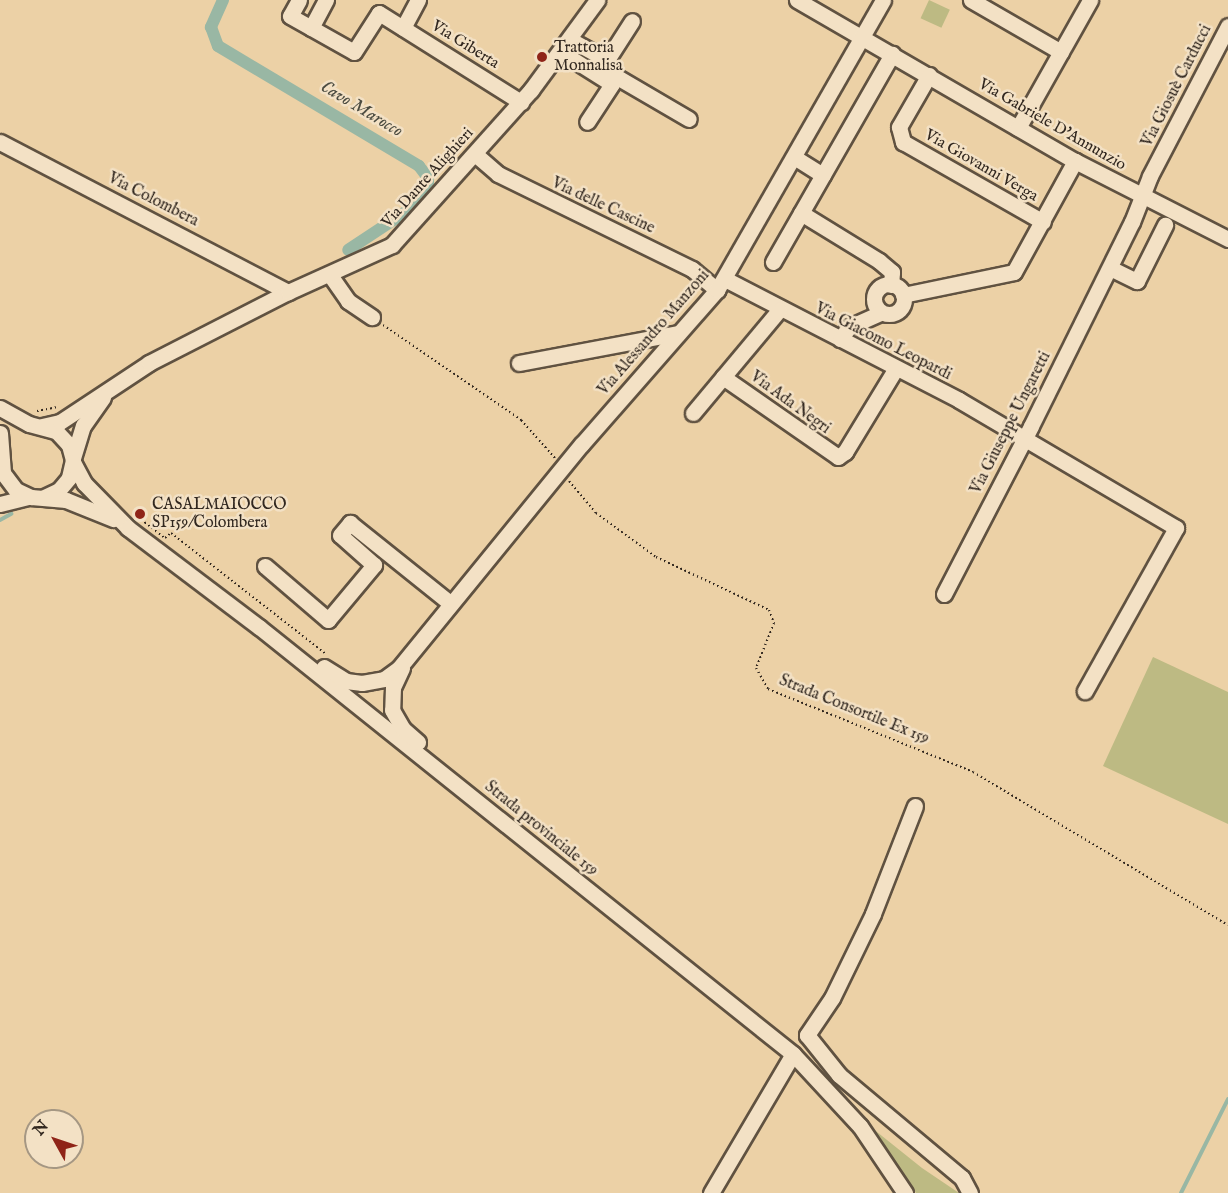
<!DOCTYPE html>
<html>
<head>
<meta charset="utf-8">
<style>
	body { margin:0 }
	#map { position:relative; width:1228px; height:1193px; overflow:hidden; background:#ecd1a6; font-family:"IM FELL English",serif }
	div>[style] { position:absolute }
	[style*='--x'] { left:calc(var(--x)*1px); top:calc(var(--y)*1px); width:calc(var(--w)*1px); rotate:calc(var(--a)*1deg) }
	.green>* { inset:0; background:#bdba83; transform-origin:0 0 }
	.stream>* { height:4px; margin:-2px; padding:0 2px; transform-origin:2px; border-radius:2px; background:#99b7a4 }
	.canal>* { height:12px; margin:-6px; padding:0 6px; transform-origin:6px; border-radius:6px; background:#99b7a4 }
	.path>* { height:2px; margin-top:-1px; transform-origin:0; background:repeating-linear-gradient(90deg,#31271f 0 1.5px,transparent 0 4.5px) }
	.roads { filter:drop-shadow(2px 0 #605241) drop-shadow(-2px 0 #605241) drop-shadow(0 2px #605241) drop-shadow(0 -2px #605241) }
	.minor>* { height:15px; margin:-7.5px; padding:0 7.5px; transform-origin:7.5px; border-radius:7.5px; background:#f3e1c5 }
	.minor>.ring { margin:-7.5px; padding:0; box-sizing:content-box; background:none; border:15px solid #f3e1c5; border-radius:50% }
	.dots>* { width:16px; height:16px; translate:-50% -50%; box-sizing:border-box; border:3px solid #f3e1c5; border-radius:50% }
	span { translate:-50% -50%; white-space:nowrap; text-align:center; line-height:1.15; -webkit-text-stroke:5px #f3e1c5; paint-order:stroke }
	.street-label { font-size:16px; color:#31271f }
	.poi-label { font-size:16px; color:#31271f }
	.left { translate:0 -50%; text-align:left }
	.water-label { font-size:18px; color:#4b4b40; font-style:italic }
	.north { position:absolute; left:24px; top:1109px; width:60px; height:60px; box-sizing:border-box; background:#f3e1c5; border:2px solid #a59783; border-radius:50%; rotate:310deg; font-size:16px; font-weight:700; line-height:24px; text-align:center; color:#31271f }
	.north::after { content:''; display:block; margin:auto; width:21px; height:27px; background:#8f2418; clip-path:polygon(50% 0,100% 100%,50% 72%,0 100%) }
</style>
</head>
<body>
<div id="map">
	<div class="green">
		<div style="left:929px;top:0;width:23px;height:20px;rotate:25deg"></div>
		<div style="clip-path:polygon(1153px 657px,1228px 692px,1228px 824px,1103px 766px)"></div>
		<div style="clip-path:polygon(872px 1128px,922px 1168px,959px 1193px,916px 1193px)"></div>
	</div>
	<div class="stream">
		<div style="--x:0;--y:520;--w:13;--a:-29"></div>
		<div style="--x:1181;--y:1193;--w:105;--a:-63.4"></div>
	</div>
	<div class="canal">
		<div style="--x:223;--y:0;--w:30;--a:114"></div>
		<div style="--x:211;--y:27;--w:20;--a:70"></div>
		<div style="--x:218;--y:46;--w:234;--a:30.8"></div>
		<div style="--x:419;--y:166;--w:15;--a:53"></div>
		<div style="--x:428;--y:178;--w:9;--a:90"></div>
		<div style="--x:428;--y:187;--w:28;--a:129"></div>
		<div style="--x:410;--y:209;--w:74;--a:146.5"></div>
	</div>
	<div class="path">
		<div style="--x:383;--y:325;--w:168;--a:34.5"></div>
		<div style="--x:521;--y:420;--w:51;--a:48.2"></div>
		<div style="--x:37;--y:411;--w:20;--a:-11"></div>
		<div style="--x:569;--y:481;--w:42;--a:49.8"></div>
		<div style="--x:596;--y:513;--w:74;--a:36.3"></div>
		<div style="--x:656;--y:557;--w:125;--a:25.1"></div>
		<div style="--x:769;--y:610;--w:14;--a:69"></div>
		<div style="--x:774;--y:623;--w:48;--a:111.8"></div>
		<div style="--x:756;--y:668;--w:24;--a:60"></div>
		<div style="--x:768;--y:689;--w:221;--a:22"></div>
		<div style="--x:973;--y:772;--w:297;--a:31"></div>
		<div style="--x:134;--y:514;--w:39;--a:38"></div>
		<div style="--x:165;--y:538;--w:8;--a:-40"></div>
		<div style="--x:171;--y:533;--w:197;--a:38"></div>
	</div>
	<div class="roads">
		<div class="minor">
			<div style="--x:299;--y:0;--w:18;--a:119"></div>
			<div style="--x:290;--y:16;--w:73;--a:29.4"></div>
			<div style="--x:354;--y:52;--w:46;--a:-57.3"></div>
			<div style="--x:379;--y:13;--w:168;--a:32.1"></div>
			<div style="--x:797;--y:0;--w:321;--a:30.1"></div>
			<div style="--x:1075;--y:161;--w:172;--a:27"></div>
			<div style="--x:971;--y:0;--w:104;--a:30"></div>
			<div style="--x:311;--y:28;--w:32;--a:-62"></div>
			<div style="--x:403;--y:28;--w:32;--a:-62"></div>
			<div style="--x:569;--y:39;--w:43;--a:28.9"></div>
			<div style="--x:607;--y:60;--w:46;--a:-57.3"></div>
			<div style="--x:561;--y:52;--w:60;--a:32.1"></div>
			<div style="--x:612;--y:84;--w:45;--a:123.3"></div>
			<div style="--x:607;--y:60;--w:20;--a:60"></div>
			<div style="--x:617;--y:77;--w:83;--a:30.3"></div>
			<div style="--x:929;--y:75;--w:60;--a:120"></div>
			<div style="--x:899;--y:127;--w:16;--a:75"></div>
			<div style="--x:903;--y:142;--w:161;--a:29.7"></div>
			<div style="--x:1018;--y:128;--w:147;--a:-60.6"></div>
			<div style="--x:0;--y:142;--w:325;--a:27.5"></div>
			<div style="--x:475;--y:154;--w:30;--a:41"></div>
			<div style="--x:498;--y:174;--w:216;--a:26.1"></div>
			<div style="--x:692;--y:269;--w:33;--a:40"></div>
			<div style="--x:794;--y:157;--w:34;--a:32"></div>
			<div style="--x:801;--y:213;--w:92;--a:31.6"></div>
			<div style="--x:879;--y:261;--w:17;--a:40"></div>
			<div style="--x:892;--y:272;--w:13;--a:94"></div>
			<div style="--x:773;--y:262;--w:240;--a:-60.2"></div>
			<div style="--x:1110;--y:268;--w:30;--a:26"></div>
			<div style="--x:1137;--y:281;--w:63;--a:-63.4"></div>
			<div style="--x:330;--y:275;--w:32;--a:55"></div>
			<div style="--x:348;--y:301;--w:29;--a:34"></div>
			<div style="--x:725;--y:279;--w:263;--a:27.3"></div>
			<div style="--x:959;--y:400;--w:252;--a:30.5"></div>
			<div style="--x:1176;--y:528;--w:187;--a:119.2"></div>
			<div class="ring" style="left:874px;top:284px;width:15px;height:15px"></div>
			<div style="--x:903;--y:295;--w:113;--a:-11.7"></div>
			<div style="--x:1014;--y:272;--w:127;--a:-61.2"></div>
			<div style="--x:840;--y:339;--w:15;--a:-53"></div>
			<div style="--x:849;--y:327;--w:35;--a:-24"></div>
			<div style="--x:519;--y:363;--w:162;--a:-10.7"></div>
			<div style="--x:723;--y:377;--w:140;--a:34.8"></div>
			<div style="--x:838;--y:457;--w:9;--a:-36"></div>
			<div style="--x:845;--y:452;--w:98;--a:-58.7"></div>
			<div style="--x:0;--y:408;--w:33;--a:29"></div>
			<div style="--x:29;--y:424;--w:28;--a:15"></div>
			<div style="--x:56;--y:431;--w:19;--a:47"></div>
			<div style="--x:69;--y:445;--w:16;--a:75"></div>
			<div style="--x:73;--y:460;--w:18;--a:103"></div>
			<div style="--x:69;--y:478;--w:16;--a:130"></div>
			<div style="--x:59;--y:490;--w:17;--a:155"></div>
			<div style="--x:693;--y:413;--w:134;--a:-50.1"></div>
			<div style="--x:42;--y:426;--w:18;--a:-13"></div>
			<div style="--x:60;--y:422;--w:107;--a:-33.5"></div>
			<div style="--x:149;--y:363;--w:156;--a:-27.1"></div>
			<div style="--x:288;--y:292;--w:114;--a:-24.3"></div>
			<div style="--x:392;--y:245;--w:208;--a:-48.1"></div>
			<div style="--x:531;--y:90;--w:112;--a:-53.7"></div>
			<div style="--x:0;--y:433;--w:40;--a:85.7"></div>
			<div style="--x:3;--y:473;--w:21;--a:53"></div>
			<div style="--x:16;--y:490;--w:17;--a:25"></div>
			<div style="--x:31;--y:497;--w:35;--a:5"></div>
			<div style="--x:66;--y:500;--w:51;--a:22"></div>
			<div style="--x:73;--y:458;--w:34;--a:-73"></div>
			<div style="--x:83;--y:426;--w:35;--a:-55"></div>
			<div style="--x:73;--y:462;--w:24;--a:62"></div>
			<div style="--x:84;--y:483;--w:63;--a:45.6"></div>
			<div style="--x:128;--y:528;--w:164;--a:37.1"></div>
			<div style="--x:259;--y:627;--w:684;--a:38.65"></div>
			<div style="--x:793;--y:1054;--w:98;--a:47.1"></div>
			<div style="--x:860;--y:1126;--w:81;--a:56.1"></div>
			<div style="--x:0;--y:504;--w:30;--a:-14"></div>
			<div style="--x:265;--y:566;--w:83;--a:40.6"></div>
			<div style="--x:328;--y:620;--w:72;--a:-50.1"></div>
			<div style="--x:374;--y:565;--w:45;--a:-138.6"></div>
			<div style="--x:340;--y:535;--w:16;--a:-50"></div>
			<div style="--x:350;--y:523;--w:129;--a:38.7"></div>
			<div style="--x:944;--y:594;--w:189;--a:-62.6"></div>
			<div style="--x:1031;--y:426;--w:228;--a:-63.7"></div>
			<div style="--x:1132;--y:222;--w:49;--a:-68.6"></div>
			<div style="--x:1150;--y:176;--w:169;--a:-62.5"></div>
			<div style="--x:324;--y:667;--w:26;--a:32"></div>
			<div style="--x:346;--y:681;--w:16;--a:7"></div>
			<div style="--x:362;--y:683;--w:22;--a:-10"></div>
			<div style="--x:384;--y:679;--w:19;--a:-36"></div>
			<div style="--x:399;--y:668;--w:289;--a:-50.8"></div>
			<div style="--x:582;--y:444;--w:205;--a:-48.8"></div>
			<div style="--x:717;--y:290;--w:334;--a:-60.2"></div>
			<div style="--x:402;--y:668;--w:21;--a:115"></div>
			<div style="--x:393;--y:687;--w:23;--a:92"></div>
			<div style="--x:392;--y:710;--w:22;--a:60"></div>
			<div style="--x:403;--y:729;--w:20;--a:41"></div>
			<div style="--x:915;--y:806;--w:116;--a:111.3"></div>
			<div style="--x:873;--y:914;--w:93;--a:116"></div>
			<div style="--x:832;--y:998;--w:45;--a:124"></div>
			<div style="--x:807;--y:1035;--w:51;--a:51.3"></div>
			<div style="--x:839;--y:1075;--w:160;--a:39.9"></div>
			<div style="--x:962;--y:1178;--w:17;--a:62"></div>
			<div style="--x:711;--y:1193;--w:161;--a:-59.5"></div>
		</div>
	</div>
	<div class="dots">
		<div style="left:542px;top:57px;background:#8f2418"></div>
		<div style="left:140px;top:514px;background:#8f2418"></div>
	</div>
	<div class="street-label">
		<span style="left:465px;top:45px;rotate:32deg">Via Giberta</span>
		<span style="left:1177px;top:86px;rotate:-63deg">Via Giosuè Carducci</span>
		<span style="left:1052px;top:125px;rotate:30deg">Via Gabriele D'Annunzio</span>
		<span style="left:981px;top:166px;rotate:30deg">Via Giovanni Verga</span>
		<span style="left:428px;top:178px;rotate:-48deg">Via Dante Alighieri</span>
		<span style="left:153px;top:200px;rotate:27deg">Via Colombera</span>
		<span style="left:603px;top:206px;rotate:25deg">Via delle Cascine</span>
		<span style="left:654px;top:333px;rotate:-49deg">Via Alessandro Manzoni</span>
		<span style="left:883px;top:342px;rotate:27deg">Via Giacomo Leopardi</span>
		<span style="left:790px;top:403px;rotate:36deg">Via Ada Negri</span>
		<span style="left:1011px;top:423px;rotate:-63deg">Via Giuseppe Ungaretti</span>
		<span style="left:854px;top:710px;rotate:22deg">Strada Consortile Ex 159</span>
		<span style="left:541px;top:829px;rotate:39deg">Strada provinciale 159</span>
	</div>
	<div class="poi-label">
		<span class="left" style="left:554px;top:57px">Trattoria<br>Monnalisa</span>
		<span class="left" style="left:152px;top:514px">CASALMAIOCCO<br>SP159/Colombera</span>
	</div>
	<div class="water-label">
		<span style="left:361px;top:110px;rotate:31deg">Cavo Marocco</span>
	</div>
	<div class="north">N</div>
</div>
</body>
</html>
